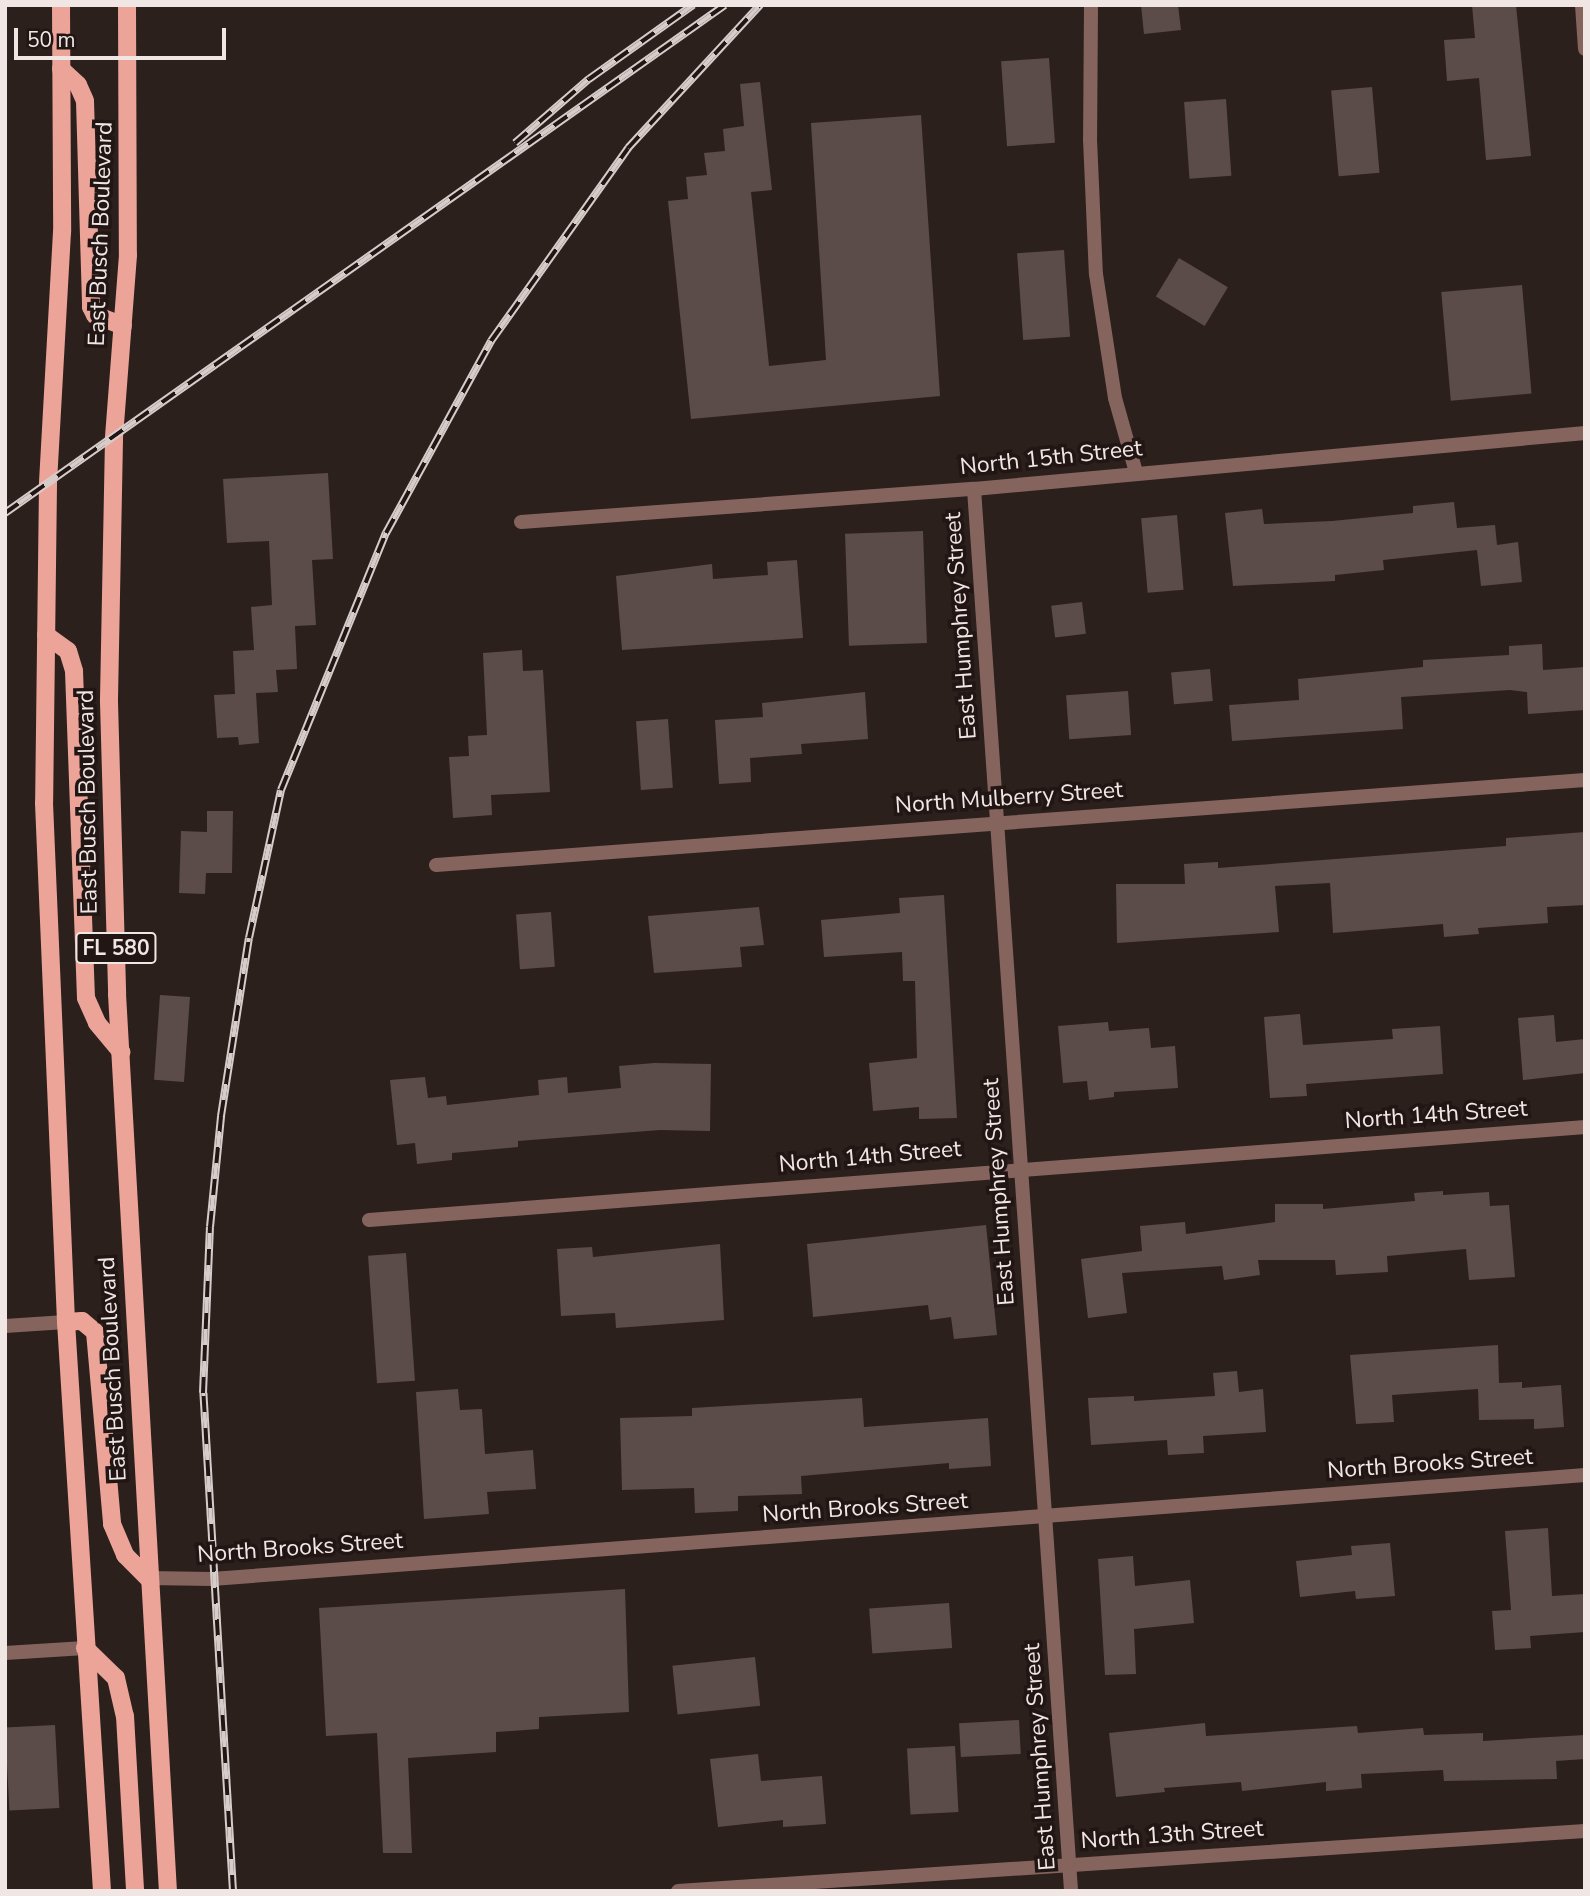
<!DOCTYPE html>
<html>
<head>
<meta charset="utf-8">
<style>
	body { margin:0 }
	#map { position:relative; width:1590px; height:1896px; overflow:hidden; background:#2c201d; font-family:"Nunito Sans",sans-serif }
	div>[style] { position:absolute }
	[style*='--x'] { left:calc(var(--x)*1px); top:calc(var(--y)*1px); width:calc(var(--w)*1px); rotate:calc(var(--a)*1deg) }
	.building>* { inset:0; background:#5b4c49; transform-origin:0 0 }
	.street>* { height:14px; margin:-7px; padding:0 7px; transform-origin:7px; border-radius:7px; background:#86645e }
	.primary>* { height:18px; margin:-9px; padding:0 9px; transform-origin:9px; border-radius:9px; background:#eca498 }
	.rail>* { height:8px; margin-top:-4px; transform-origin:0; background:repeating-linear-gradient(90deg,#221614 0 16px,#d6cdcb 0 32px); box-sizing:border-box; border-block:2px solid #d6cdcb }
	span { translate:-50% -50%; white-space:nowrap; text-align:center; line-height:1.15; -webkit-text-stroke:7px #221614; paint-order:stroke }
	.shield-label span { padding:2px 5px; background:#221614; border:2px solid; border-radius:5px; -webkit-text-stroke-width:0 }
	.shield-label { font-size:21px; color:#f0e7e5; font-weight:700 }
	.street-label { font-size:23px; color:#f0e7e5 }
	.frame { position:absolute; inset:0; border:7px solid #f0e7e5; pointer-events:none }
	.scale { position:absolute; left:14px; top:28px; width:212px; height:32px; box-sizing:border-box; border:4px solid #f0e7e5; border-top:0; padding-left:9px; font-size:21px; line-height:24px; white-space:nowrap; color:#f0e7e5; -webkit-text-stroke:5px #221614; paint-order:stroke }
</style>
</head>
<body>
<div id="map">
	<div class="building">
		<div style="clip-path:polygon(1141px 5px,1178px 5px,1181px 30px,1144px 34px)"></div>
		<div style="clip-path:polygon(1472px 5px,1516px 5px,1531px 156px,1486px 160px,1479px 78px,1447px 81px,1444px 40px,1475px 38px)"></div>
		<div style="left:1049px;top:58px;width:85px;height:48px;rotate:86deg"></div>
		<div style="clip-path:polygon(760px 82px,772px 190px,751px 192px,769px 366px,826px 360px,811px 123px,921px 115px,940px 396px,691px 419px,668px 201px,688px 199px,686px 177px,707px 175px,704px 153px,725px 151px,723px 129px,744px 126px,740px 84px)"></div>
		<div style="left:1372px;top:87px;width:86px;height:41px;rotate:85deg"></div>
		<div style="left:1226px;top:99px;width:77px;height:42px;rotate:86deg"></div>
		<div style="left:1064px;top:250px;width:87px;height:47px;rotate:86deg"></div>
		<div style="left:1179px;top:258px;width:57px;height:45px;rotate:31deg"></div>
		<div style="left:1522px;top:285px;width:109px;height:81px;rotate:85deg"></div>
		<div style="clip-path:polygon(328px 473px,333px 559px,312px 560px,316px 625px,295px 626px,297px 669px,276px 670px,278px 692px,256px 693px,259px 743px,239px 745px,238px 737px,217px 738px,214px 695px,235px 694px,233px 651px,254px 650px,251px 607px,272px 605px,269px 541px,227px 543px,223px 479px)"></div>
		<div style="clip-path:polygon(1454px 502px,1457px 528px,1495px 525px,1497px 545px,1518px 542px,1522px 582px,1481px 586px,1477px 550px,1383px 560px,1384px 570px,1335px 575px,1335px 581px,1233px 586px,1225px 513px,1262px 509px,1264px 524px,1332px 521px,1413px 513px,1413px 506px)"></div>
		<div style="left:1177px;top:515px;width:75px;height:36px;rotate:85deg"></div>
		<div style="left:923px;top:531px;width:112px;height:78px;rotate:88deg"></div>
		<div style="clip-path:polygon(797px 560px,803px 638px,622px 650px,616px 576px,712px 564px,713px 579px,768px 575px,767px 562px)"></div>
		<div style="left:1082px;top:602px;width:32px;height:31px;rotate:83deg"></div>
		<div style="clip-path:polygon(1542px 644px,1543px 670px,1585px 667px,1585px 710px,1528px 714px,1527px 692px,1510px 690px,1401px 697px,1403px 729px,1232px 741px,1229px 705px,1299px 700px,1298px 679px,1423px 667px,1423px 660px,1509px 655px,1509px 646px)"></div>
		<div style="clip-path:polygon(522px 650px,523px 671px,543px 670px,550px 792px,491px 795px,492px 815px,453px 818px,449px 757px,469px 756px,468px 736px,487px 735px,483px 653px)"></div>
		<div style="left:1210px;top:669px;width:32px;height:39px;rotate:85deg"></div>
		<div style="left:1128px;top:691px;width:44px;height:62px;rotate:86deg"></div>
		<div style="clip-path:polygon(865px 692px,868px 739px,801px 744px,802px 754px,750px 758px,751px 782px,719px 784px,715px 720px,763px 717px,762px 703px)"></div>
		<div style="left:668px;top:719px;width:69px;height:32px;rotate:86deg"></div>
		<div style="clip-path:polygon(207px 811px,233px 811px,232px 873px,206px 873px,205px 894px,179px 893px,181px 831px,207px 832px)"></div>
		<div style="clip-path:polygon(1585px 832px,1585px 905px,1547px 907px,1548px 923px,1478px 928px,1479px 934px,1444px 937px,1443px 924px,1333px 933px,1330px 883px,1275px 886px,1279px 932px,1117px 943px,1116px 884px,1185px 884px,1184px 864px,1218px 862px,1218px 868px,1506px 846px,1506px 838px)"></div>
		<div style="clip-path:polygon(944px 895px,957px 1118px,919px 1119px,919px 1107px,873px 1111px,869px 1063px,917px 1058px,915px 981px,903px 981px,902px 952px,824px 957px,821px 920px,900px 913px,899px 898px)"></div>
		<div style="clip-path:polygon(759px 907px,764px 945px,740px 947px,742px 967px,654px 973px,648px 916px)"></div>
		<div style="left:551px;top:912px;width:55px;height:35px;rotate:86deg"></div>
		<div style="left:160px;top:995px;width:30px;height:85px;rotate:4deg"></div>
		<div style="clip-path:polygon(1300px 1014px,1303px 1045px,1393px 1039px,1392px 1029px,1440px 1026px,1443px 1074px,1306px 1084px,1307px 1096px,1270px 1098px,1264px 1017px)"></div>
		<div style="clip-path:polygon(1554px 1015px,1556px 1042px,1585px 1039px,1585px 1073px,1523px 1080px,1518px 1018px)"></div>
		<div style="clip-path:polygon(1108px 1022px,1109px 1031px,1149px 1028px,1151px 1048px,1175px 1046px,1178px 1088px,1114px 1092px,1114px 1097px,1089px 1100px,1087px 1081px,1063px 1083px,1058px 1026px)"></div>
		<div style="clip-path:polygon(654px 1063px,711px 1064px,710px 1131px,660px 1130px,518px 1141px,518px 1147px,452px 1153px,452px 1160px,417px 1164px,415px 1143px,397px 1145px,390px 1080px,425px 1077px,428px 1098px,446px 1096px,447px 1105px,539px 1095px,538px 1080px,567px 1077px,568px 1093px,621px 1088px,619px 1066px)"></div>
		<div style="clip-path:polygon(1443px 1191px,1443px 1195px,1489px 1192px,1490px 1206px,1509px 1205px,1515px 1277px,1469px 1280px,1466px 1249px,1387px 1256px,1388px 1272px,1336px 1275px,1335px 1260px,1258px 1260px,1260px 1275px,1224px 1280px,1222px 1266px,1122px 1273px,1127px 1313px,1088px 1318px,1081px 1259px,1142px 1251px,1140px 1226px,1185px 1222px,1186px 1234px,1275px 1222px,1275px 1204px,1323px 1204px,1323px 1209px,1415px 1201px,1414px 1193px)"></div>
		<div style="clip-path:polygon(986px 1225px,997px 1335px,954px 1339px,951px 1317px,930px 1320px,928px 1305px,813px 1317px,807px 1244px)"></div>
		<div style="clip-path:polygon(720px 1244px,724px 1320px,616px 1328px,615px 1313px,561px 1316px,557px 1249px,592px 1247px,593px 1257px)"></div>
		<div style="left:406px;top:1253px;width:128px;height:38px;rotate:86deg"></div>
		<div style="clip-path:polygon(1498px 1345px,1499px 1383px,1522px 1382px,1522px 1388px,1561px 1385px,1564px 1427px,1534px 1429px,1534px 1419px,1479px 1420px,1478px 1389px,1392px 1395px,1394px 1422px,1356px 1424px,1350px 1355px)"></div>
		<div style="clip-path:polygon(1237px 1371px,1239px 1392px,1263px 1389px,1266px 1432px,1203px 1436px,1204px 1453px,1168px 1455px,1167px 1440px,1091px 1445px,1088px 1398px,1134px 1396px,1134px 1401px,1215px 1396px,1213px 1373px)"></div>
		<div style="clip-path:polygon(458px 1389px,460px 1410px,482px 1409px,485px 1454px,533px 1450px,536px 1489px,487px 1492px,489px 1514px,424px 1519px,416px 1392px)"></div>
		<div style="clip-path:polygon(862px 1398px,864px 1427px,988px 1418px,991px 1466px,949px 1469px,949px 1463px,801px 1476px,802px 1494px,738px 1496px,738px 1511px,695px 1513px,694px 1488px,622px 1490px,620px 1418px,692px 1416px,692px 1408px)"></div>
		<div style="clip-path:polygon(1548px 1528px,1552px 1596px,1585px 1594px,1585px 1632px,1530px 1636px,1531px 1648px,1495px 1650px,1492px 1611px,1511px 1610px,1505px 1531px)"></div>
		<div style="clip-path:polygon(1390px 1543px,1395px 1596px,1356px 1599px,1355px 1591px,1300px 1597px,1296px 1561px,1352px 1555px,1351px 1546px)"></div>
		<div style="clip-path:polygon(1133px 1556px,1135px 1586px,1190px 1580px,1194px 1623px,1134px 1629px,1136px 1674px,1105px 1675px,1098px 1559px)"></div>
		<div style="clip-path:polygon(625px 1589px,629px 1712px,539px 1717px,539px 1729px,496px 1732px,496px 1752px,408px 1758px,412px 1853px,383px 1853px,377px 1733px,326px 1736px,319px 1608px)"></div>
		<div style="left:949px;top:1603px;width:45px;height:80px;rotate:86deg"></div>
		<div style="left:755px;top:1657px;width:49px;height:83px;rotate:84deg"></div>
		<div style="left:1019px;top:1720px;width:34px;height:60px;rotate:87deg"></div>
		<div style="clip-path:polygon(1205px 1723px,1206px 1736px,1357px 1726px,1358px 1733px,1423px 1728px,1424px 1735px,1483px 1733px,1483px 1741px,1585px 1735px,1585px 1759px,1556px 1761px,1557px 1779px,1444px 1781px,1443px 1770px,1361px 1774px,1362px 1788px,1326px 1791px,1326px 1782px,1242px 1791px,1241px 1782px,1164px 1788px,1165px 1792px,1116px 1797px,1109px 1733px)"></div>
		<div style="left:55px;top:1725px;width:83px;height:50px;rotate:87deg"></div>
		<div style="left:955px;top:1746px;width:66px;height:48px;rotate:87deg"></div>
		<div style="clip-path:polygon(758px 1754px,761px 1781px,822px 1776px,826px 1824px,783px 1827px,783px 1820px,718px 1827px,710px 1759px)"></div>
	</div>
	<div class="street">
		<div style="--x:1091;--y:5;--w:134;--a:90.4"></div>
		<div style="--x:1090;--y:139;--w:135;--a:87.5"></div>
		<div style="--x:1096;--y:274;--w:125;--a:81.3"></div>
		<div style="--x:1115;--y:398;--w:77;--a:74.2"></div>
		<div style="--x:1582;--y:5;--w:44;--a:86.1"></div>
		<div style="--x:974;--y:489;--w:1405;--a:86.04"></div>
		<div style="--x:521;--y:522;--w:454;--a:-4.2"></div>
		<div style="--x:974;--y:489;--w:614;--a:-5.24"></div>
		<div style="--x:436;--y:865;--w:1152;--a:-4.23"></div>
		<div style="--x:369;--y:1220;--w:1220;--a:-4.37"></div>
		<div style="--x:5;--y:1326;--w:61;--a:-3.8"></div>
		<div style="--x:148;--y:1578;--w:64;--a:0.9"></div>
		<div style="--x:212;--y:1579;--w:1377;--a:-4.33"></div>
		<div style="--x:5;--y:1653;--w:80;--a:-3.6"></div>
		<div style="--x:678;--y:1891;--w:909;--a:-3.78"></div>
	</div>
	<div class="primary">
		<div style="--x:61;--y:5;--w:227;--a:89.7"></div>
		<div style="--x:62;--y:232;--w:252;--a:93.2"></div>
		<div style="--x:48;--y:484;--w:319;--a:90.7"></div>
		<div style="--x:44;--y:803;--w:519;--a:87.57"></div>
		<div style="--x:66;--y:1322;--w:570;--a:86.38"></div>
		<div style="--x:127;--y:5;--w:250;--a:89.8"></div>
		<div style="--x:128;--y:255;--w:185;--a:94.4"></div>
		<div style="--x:114;--y:439;--w:263;--a:91.1"></div>
		<div style="--x:109;--y:702;--w:292;--a:88.4"></div>
		<div style="--x:117;--y:994;--w:898;--a:86.75"></div>
		<div style="--x:61;--y:69;--w:23;--a:43"></div>
		<div style="--x:78;--y:85;--w:17;--a:66"></div>
		<div style="--x:85;--y:101;--w:206;--a:88.3"></div>
		<div style="--x:91;--y:307;--w:9;--a:63"></div>
		<div style="--x:95;--y:315;--w:30;--a:21"></div>
		<div style="--x:46;--y:635;--w:27;--a:36"></div>
		<div style="--x:68;--y:651;--w:21;--a:73"></div>
		<div style="--x:74;--y:671;--w:327;--a:87.9"></div>
		<div style="--x:86;--y:998;--w:27;--a:66"></div>
		<div style="--x:97;--y:1023;--w:38;--a:50"></div>
		<div style="--x:66;--y:1322;--w:16;--a:-4"></div>
		<div style="--x:82;--y:1321;--w:17;--a:40"></div>
		<div style="--x:95;--y:1332;--w:193;--a:84.9"></div>
		<div style="--x:112;--y:1524;--w:34;--a:67"></div>
		<div style="--x:125;--y:1555;--w:33;--a:45"></div>
		<div style="--x:85;--y:1648;--w:43;--a:44.1"></div>
		<div style="--x:116;--y:1678;--w:39;--a:77"></div>
		<div style="--x:125;--y:1716;--w:175;--a:86.7"></div>
	</div>
	<div class="rail">
		<div style="--x:515;--y:143;--w:98;--a:-40.9"></div>
		<div style="--x:589;--y:79;--w:128;--a:-35.4"></div>
		<div style="--x:5;--y:513;--w:881;--a:-35.21"></div>
		<div style="--x:233;--y:1891;--w:499;--a:-93.4"></div>
		<div style="--x:203;--y:1393;--w:166;--a:-87.6"></div>
		<div style="--x:210;--y:1227;--w:112;--a:-84.3"></div>
		<div style="--x:221;--y:1116;--w:180;--a:-81.1"></div>
		<div style="--x:249;--y:938;--w:151;--a:-77.8"></div>
		<div style="--x:281;--y:790;--w:278;--a:-67.8"></div>
		<div style="--x:386;--y:533;--w:219;--a:-61.3"></div>
		<div style="--x:491;--y:341;--w:237;--a:-54.6"></div>
		<div style="--x:628;--y:148;--w:195;--a:-47.3"></div>
	</div>
	<div class="shield-label">
		<span style="left:116px;top:948px">FL 580</span>
	</div>
	<div class="street-label">
		<span style="left:101px;top:234px;rotate:-88deg">East Busch Boulevard</span>
		<span style="left:1051px;top:458px;rotate:-6deg">North 15th Street</span>
		<span style="left:961px;top:626px;rotate:-94deg">East Humphrey Street</span>
		<span style="left:1009px;top:798px;rotate:-4deg">North Mulberry Street</span>
		<span style="left:88px;top:802px;rotate:-91deg">East Busch Boulevard</span>
		<span style="left:1436px;top:1115px;rotate:-4deg">North 14th Street</span>
		<span style="left:870px;top:1157px;rotate:-5deg">North 14th Street</span>
		<span style="left:999px;top:1192px;rotate:-94deg">East Humphrey Street</span>
		<span style="left:113px;top:1369px;rotate:-93deg">East Busch Boulevard</span>
		<span style="left:1430px;top:1464px;rotate:-4deg">North Brooks Street</span>
		<span style="left:865px;top:1508px;rotate:-4deg">North Brooks Street</span>
		<span style="left:300px;top:1548px;rotate:-4deg">North Brooks Street</span>
		<span style="left:1040px;top:1757px;rotate:-94deg">East Humphrey Street</span>
		<span style="left:1172px;top:1835px;rotate:-4deg">North 13th Street</span>
	</div>
	<div class="frame"></div>
	<div class="scale">50 m</div>
</div>
</body>
</html>
